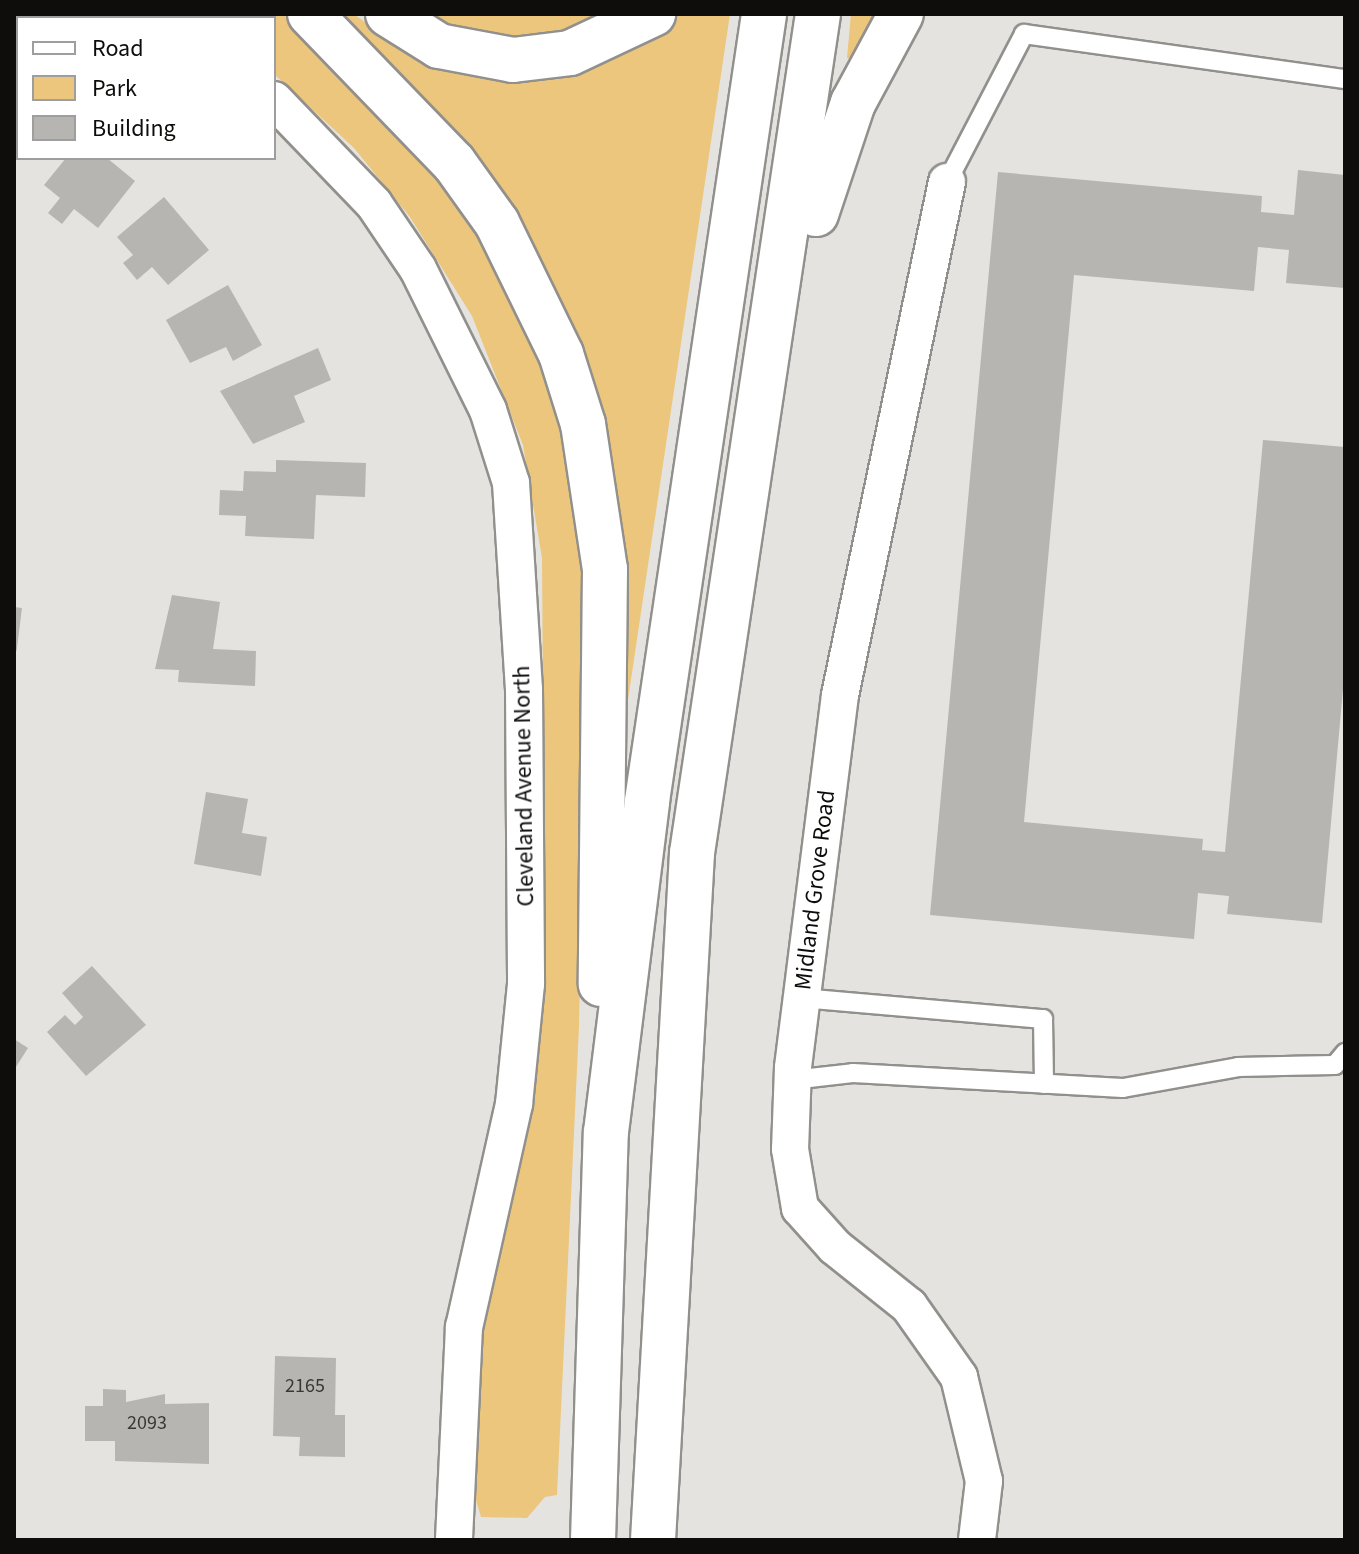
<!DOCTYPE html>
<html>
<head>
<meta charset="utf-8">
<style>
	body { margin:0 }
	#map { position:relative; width:1359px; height:1554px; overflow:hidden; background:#e5e3df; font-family:"Source Sans 3",sans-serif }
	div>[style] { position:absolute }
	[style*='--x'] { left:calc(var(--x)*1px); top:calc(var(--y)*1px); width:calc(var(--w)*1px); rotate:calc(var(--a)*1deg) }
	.green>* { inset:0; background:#ebc67c }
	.building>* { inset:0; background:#b7b5b1; transform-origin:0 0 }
	.roads { filter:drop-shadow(2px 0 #92908c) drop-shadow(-2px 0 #92908c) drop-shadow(0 2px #92908c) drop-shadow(0 -2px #92908c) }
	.lane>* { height:18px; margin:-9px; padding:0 9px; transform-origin:9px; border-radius:9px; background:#fff }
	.street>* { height:36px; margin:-18px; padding:0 18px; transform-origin:18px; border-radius:18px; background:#fff }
	.highway>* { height:44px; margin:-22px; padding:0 22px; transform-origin:22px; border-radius:22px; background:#fff }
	span { translate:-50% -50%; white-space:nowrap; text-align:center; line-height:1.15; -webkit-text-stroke:7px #fff; paint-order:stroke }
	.number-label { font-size:20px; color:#383735 }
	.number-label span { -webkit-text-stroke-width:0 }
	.street-label { font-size:24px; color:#0e0d0c }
	.frame { position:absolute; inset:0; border:16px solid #0e0d0c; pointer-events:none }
	.legend { position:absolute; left:16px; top:16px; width:260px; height:144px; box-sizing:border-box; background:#fff; border:2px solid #9f9e9e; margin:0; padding:10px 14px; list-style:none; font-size:24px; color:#0e0d0c }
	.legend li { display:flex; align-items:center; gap:16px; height:40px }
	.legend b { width:40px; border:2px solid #9f9e9e }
</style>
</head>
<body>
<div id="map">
	<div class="green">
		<div style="clip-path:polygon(209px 14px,289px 14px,468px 209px,538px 347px,574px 471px,587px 599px,579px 1026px,557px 1495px,545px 1497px,527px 1518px,481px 1517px,473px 1490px,480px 1333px,528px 1126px,545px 975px,542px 558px,523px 445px,472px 316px,410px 217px,354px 148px,274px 74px,274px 18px)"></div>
		<div style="clip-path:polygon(329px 14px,353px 14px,417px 56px,674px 14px,730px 14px,622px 740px,584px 381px)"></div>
		<div style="clip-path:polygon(415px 14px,617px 14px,530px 41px,471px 37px)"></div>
		<div style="clip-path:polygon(851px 14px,886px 14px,856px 59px,847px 58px)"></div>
	</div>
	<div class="building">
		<div style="clip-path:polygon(66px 158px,107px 158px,135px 181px,98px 228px,74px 209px,62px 224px,48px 213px,60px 198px,44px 185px)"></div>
		<div style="clip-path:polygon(1298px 170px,1345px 175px,1345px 288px,1286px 283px,1289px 250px,1258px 247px,1254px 291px,1074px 275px,1024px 822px,1203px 839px,1202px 850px,1225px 852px,1263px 440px,1345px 447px,1345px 667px,1322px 923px,1227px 914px,1229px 896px,1198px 893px,1194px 939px,930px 915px,998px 172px,1262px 196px,1261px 212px,1294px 215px)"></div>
		<div style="clip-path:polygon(164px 197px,209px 250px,168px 285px,152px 267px,137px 280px,123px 263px,133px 255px,117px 237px)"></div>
		<div style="clip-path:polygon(228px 285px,262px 345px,233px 361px,226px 347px,190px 363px,166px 320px)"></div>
		<div style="clip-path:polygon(318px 348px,331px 380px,294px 396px,305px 422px,253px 444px,220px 391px)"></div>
		<div style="clip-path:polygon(276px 460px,366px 463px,365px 497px,316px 495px,314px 539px,245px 536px,246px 516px,219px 515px,220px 490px,243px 491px,244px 471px,276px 472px)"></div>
		<div style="clip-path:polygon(172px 595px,220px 602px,213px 649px,256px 651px,255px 686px,178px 682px,179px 670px,155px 669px)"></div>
		<div style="left:14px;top:607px;width:8px;height:43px;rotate:7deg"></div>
		<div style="clip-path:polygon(206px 792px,248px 799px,242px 833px,267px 837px,261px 876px,194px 864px)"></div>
		<div style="clip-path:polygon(92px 966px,146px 1025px,86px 1076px,47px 1032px,65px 1015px,75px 1025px,83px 1017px,62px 993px)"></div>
		<div style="clip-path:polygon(14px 1039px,28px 1048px,14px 1070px)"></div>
		<div style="clip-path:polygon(275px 1356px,336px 1358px,335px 1415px,345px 1415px,345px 1457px,299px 1456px,300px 1437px,273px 1436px)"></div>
		<div style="clip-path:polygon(103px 1389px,126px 1390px,126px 1402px,165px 1394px,165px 1404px,209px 1403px,209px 1464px,115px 1461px,115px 1441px,85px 1441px,85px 1406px,103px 1406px)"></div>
	</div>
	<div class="roads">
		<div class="lane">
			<div style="--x:947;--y:182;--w:167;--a:-62.5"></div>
			<div style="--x:1024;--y:34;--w:324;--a:8"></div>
			<div style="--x:802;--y:998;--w:242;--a:5"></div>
			<div style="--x:1043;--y:1019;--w:65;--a:89.1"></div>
			<div style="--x:792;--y:1080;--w:61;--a:-6.5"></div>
			<div style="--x:853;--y:1073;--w:270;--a:3.2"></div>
			<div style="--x:1123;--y:1088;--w:117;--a:-10.3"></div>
			<div style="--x:1238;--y:1067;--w:97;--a:-1.2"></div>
			<div style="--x:1335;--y:1065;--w:16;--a:-50"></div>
		</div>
		<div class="street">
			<div style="--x:178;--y:14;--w:6;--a:45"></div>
			<div style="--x:274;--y:100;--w:144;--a:46.1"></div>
			<div style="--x:374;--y:204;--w:78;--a:55.9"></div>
			<div style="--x:418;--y:269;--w:157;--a:63.6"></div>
			<div style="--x:488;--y:410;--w:77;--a:72.5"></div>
			<div style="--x:511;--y:483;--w:206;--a:86.4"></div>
			<div style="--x:524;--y:689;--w:295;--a:89.6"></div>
			<div style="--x:526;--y:984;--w:121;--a:95.7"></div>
			<div style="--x:514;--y:1104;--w:229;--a:102.6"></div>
			<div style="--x:464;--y:1327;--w:213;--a:92.7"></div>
			<div style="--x:947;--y:182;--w:524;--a:101.78"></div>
			<div style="--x:840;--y:695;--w:376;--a:97.2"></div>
			<div style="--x:793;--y:1068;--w:81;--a:92.1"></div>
			<div style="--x:790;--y:1149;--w:60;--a:80.4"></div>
			<div style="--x:800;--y:1208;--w:52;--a:48.1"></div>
			<div style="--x:835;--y:1247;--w:95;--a:38.6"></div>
			<div style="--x:909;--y:1306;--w:87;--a:54.8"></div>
			<div style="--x:959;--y:1377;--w:107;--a:76.5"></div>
			<div style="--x:984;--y:1481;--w:59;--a:96.8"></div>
		</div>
		<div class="highway">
			<div style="--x:310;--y:14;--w:207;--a:46"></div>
			<div style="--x:454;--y:163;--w:74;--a:54.4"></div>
			<div style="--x:497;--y:223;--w:146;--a:64"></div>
			<div style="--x:561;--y:354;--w:73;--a:72.6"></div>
			<div style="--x:583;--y:424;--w:147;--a:81.4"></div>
			<div style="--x:605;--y:569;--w:415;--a:90.6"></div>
			<div style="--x:388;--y:14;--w:60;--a:32.1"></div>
			<div style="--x:439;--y:46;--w:75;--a:10.7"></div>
			<div style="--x:513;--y:60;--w:57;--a:-7"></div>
			<div style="--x:570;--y:53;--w:92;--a:-25.2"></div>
			<div style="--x:816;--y:214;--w:117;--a:-71.6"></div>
			<div style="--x:853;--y:103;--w:101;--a:-61.7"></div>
			<div style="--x:593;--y:1540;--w:408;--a:-88.2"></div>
			<div style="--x:606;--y:1132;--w:334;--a:-82.9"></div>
			<div style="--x:647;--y:801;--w:796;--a:-81.54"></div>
			<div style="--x:653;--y:1540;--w:688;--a:-86.75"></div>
			<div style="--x:692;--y:853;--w:848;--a:-81.46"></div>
		</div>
	</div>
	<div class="number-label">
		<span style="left:305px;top:1386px">2165</span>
		<span style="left:147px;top:1423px">2093</span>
	</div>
	<div class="street-label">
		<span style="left:524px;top:786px;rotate:-91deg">Cleveland Avenue North</span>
		<span style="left:815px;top:890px;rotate:-83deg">Midland Grove Road</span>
	</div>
	<div class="frame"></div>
	<ul class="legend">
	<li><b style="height:10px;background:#fff"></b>Road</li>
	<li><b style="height:22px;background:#ebc67c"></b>Park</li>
	<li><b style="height:22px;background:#b7b5b1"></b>Building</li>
	</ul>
</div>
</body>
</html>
